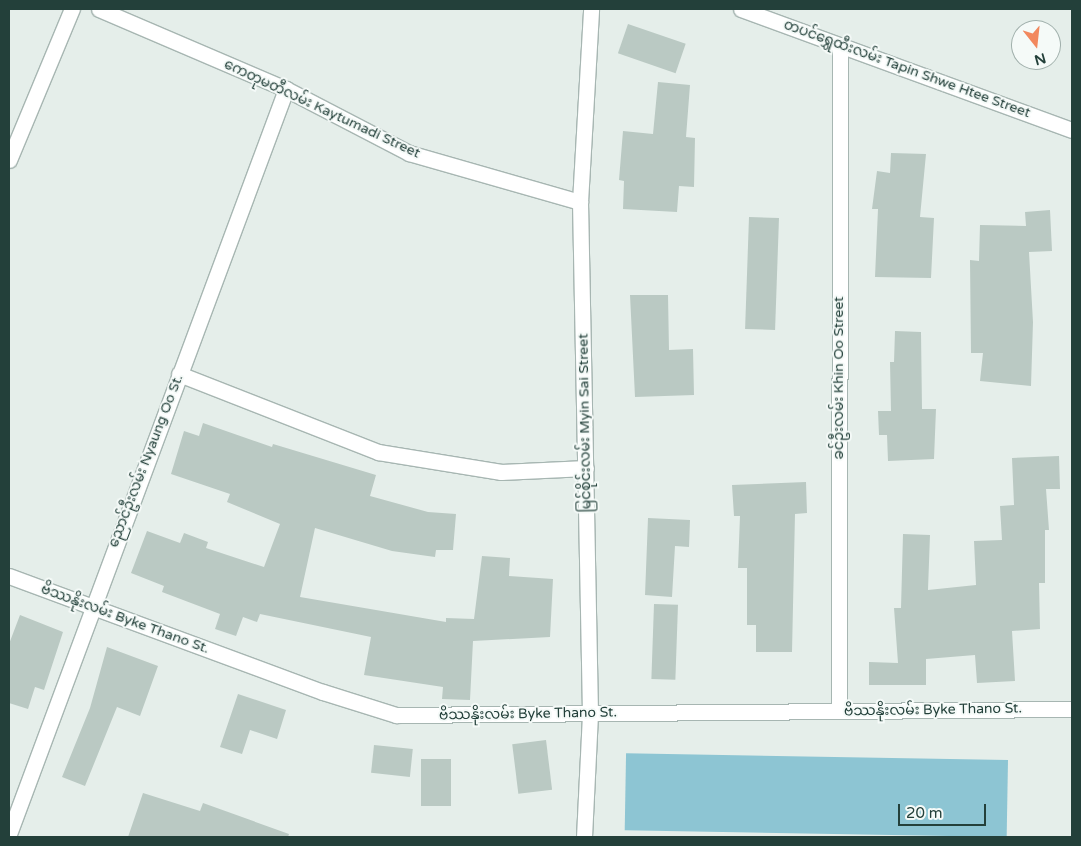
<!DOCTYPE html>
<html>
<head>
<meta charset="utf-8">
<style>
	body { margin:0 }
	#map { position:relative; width:1081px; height:846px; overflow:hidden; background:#e5eeea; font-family:"Varela Round","Noto Sans Myanmar",sans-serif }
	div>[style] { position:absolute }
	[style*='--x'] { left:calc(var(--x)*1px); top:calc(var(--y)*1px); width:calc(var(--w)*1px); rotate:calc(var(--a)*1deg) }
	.water>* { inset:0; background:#8dc5d3; transform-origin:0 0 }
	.building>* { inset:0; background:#bac9c3; transform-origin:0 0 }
	.roads { filter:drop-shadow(1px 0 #a7b6b2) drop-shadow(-1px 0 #a7b6b2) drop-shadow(0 1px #a7b6b2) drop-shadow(0 -1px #a7b6b2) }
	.minor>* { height:15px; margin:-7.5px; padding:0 7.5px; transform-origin:7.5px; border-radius:7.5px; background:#fff }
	span { translate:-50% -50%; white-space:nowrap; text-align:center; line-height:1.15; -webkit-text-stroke:4px #f5faf8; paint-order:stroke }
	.street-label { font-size:14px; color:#23403a }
	.frame { position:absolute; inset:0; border:10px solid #23403a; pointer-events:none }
	.north { position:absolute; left:1011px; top:20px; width:50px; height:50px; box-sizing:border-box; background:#f5faf8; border:1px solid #a1b0ac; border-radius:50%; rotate:164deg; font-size:14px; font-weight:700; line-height:20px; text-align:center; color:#23403a }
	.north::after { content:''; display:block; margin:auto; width:18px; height:22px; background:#f2885e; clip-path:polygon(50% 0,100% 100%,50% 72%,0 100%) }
	.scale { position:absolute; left:898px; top:804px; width:88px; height:22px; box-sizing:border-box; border:2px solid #23403a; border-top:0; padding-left:6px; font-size:15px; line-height:18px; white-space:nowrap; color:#23403a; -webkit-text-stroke:4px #f5faf8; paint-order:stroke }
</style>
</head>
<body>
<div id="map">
	<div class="water">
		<div style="left:1008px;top:760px;width:77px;height:382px;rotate:91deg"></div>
	</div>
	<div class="building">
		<div style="left:628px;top:24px;width:61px;height:31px;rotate:19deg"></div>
		<div style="clip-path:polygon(658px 82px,690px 85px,686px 137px,695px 138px,694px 187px,679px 186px,677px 212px,623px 209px,624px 181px,619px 180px,623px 131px,653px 134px)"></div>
		<div style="clip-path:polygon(891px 153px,926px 154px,920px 217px,934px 218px,931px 278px,875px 277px,878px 209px,872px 209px,877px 171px,890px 173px)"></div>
		<div style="clip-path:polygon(1050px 210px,1052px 251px,1029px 252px,1033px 322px,1031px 386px,980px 381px,983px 353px,971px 353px,970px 260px,979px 261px,980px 225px,1026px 226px,1025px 212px)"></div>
		<div style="left:749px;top:217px;width:30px;height:112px;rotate:2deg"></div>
		<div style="clip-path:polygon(630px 295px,668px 295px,669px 350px,693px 349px,694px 395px,635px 397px)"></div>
		<div style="clip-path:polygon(895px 331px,921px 332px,922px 409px,936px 409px,934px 459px,888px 461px,887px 435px,879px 435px,878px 411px,891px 411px,890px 362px,894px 362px)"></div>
		<div style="clip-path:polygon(203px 423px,272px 447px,273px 444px,376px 475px,370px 496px,428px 512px,456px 514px,453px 550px,436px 550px,435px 557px,392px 551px,315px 528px,300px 597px,446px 622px,446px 618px,474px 619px,482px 556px,510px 558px,509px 576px,553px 579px,550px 637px,473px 641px,470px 700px,442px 699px,443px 687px,364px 675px,371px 637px,260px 614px,257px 622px,243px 617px,236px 636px,215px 629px,220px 614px,162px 592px,164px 586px,131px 573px,147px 531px,180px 543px,184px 533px,208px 542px,206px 548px,264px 567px,280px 524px,227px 502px,230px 494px,171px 474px,184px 431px,199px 436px)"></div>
		<div style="clip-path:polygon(1059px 456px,1060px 489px,1046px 489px,1049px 530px,1045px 530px,1045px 583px,1039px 583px,1040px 629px,1012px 631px,1015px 681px,977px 683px,975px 655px,926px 659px,926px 685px,869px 685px,869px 662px,898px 663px,894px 608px,901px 608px,903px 534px,930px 535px,928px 590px,976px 585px,974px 541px,1002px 540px,1000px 506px,1014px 505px,1012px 458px)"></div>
		<div style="clip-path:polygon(806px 482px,807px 513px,795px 514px,792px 652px,756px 652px,756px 625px,747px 625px,747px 568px,738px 568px,740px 516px,734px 516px,732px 485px)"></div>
		<div style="clip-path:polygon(648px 518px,690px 520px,689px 547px,675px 546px,672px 597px,645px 595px)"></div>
		<div style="left:654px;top:604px;width:24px;height:75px;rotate:2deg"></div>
		<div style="clip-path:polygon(20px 615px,63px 632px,44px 690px,35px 687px,28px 709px,9px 703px,9px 644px)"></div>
		<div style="clip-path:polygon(107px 647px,158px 666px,140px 716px,117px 707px,85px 786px,62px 777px,90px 708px)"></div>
		<div style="clip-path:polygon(238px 694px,286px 710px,277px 739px,250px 730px,242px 754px,220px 747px)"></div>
		<div style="left:546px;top:740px;width:50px;height:34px;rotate:83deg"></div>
		<div style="left:374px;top:745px;width:39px;height:28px;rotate:6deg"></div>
		<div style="left:421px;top:759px;width:30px;height:47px"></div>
		<div style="clip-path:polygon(143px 793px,200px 811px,203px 803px,289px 834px,288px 837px,128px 837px)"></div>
	</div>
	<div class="roads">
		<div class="minor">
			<div style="--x:99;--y:9;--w:203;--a:23.2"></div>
			<div style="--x:286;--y:89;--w:139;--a:27.5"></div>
			<div style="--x:409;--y:153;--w:178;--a:16"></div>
			<div style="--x:741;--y:9;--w:352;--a:20.1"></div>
			<div style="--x:9;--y:160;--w:164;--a:-67.4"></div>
			<div style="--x:179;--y:374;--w:214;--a:21.4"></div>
			<div style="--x:378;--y:452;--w:125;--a:9.2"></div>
			<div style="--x:501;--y:472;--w:85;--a:-2.7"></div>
			<div style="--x:9;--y:576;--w:335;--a:20.3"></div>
			<div style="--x:323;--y:692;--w:77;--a:17.5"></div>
			<div style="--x:396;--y:715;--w:676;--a:-0.51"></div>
			<div style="--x:839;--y:711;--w:666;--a:-89.91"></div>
			<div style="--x:9;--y:834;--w:795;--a:-69.6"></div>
			<div style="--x:584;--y:837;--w:124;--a:-87.2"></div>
			<div style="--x:590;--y:713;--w:511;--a:-91.12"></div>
			<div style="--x:580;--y:202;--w:193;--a:-86.7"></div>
		</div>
	</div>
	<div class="street-label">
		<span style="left:907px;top:69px;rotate:20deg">တပင်ရွှေထီးလမ်း Tapin Shwe Htee Street</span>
		<span style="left:322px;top:109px;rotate:25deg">ကေတုမတီလမ်း Kaytumadi Street</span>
		<span style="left:839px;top:378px;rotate:-90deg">ခင်ဦးလမ်း Khin Oo Street</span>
		<span style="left:585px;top:423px;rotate:-91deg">မြင်စိုင်းလမ်း Myin Sai Street</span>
		<span style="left:146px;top:461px;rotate:-69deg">ညောင်ဦးလမ်း Nyaung Oo St.</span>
		<span style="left:125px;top:619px;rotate:20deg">ဗိဿနိုးလမ်း Byke Thano St.</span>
		<span style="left:933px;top:710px;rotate:-1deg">ဗိဿနိုးလမ်း Byke Thano St.</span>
		<span style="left:528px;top:714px;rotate:-1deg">ဗိဿနိုးလမ်း Byke Thano St.</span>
	</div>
	<div class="frame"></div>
	<div class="north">N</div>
	<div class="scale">20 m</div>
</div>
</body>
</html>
